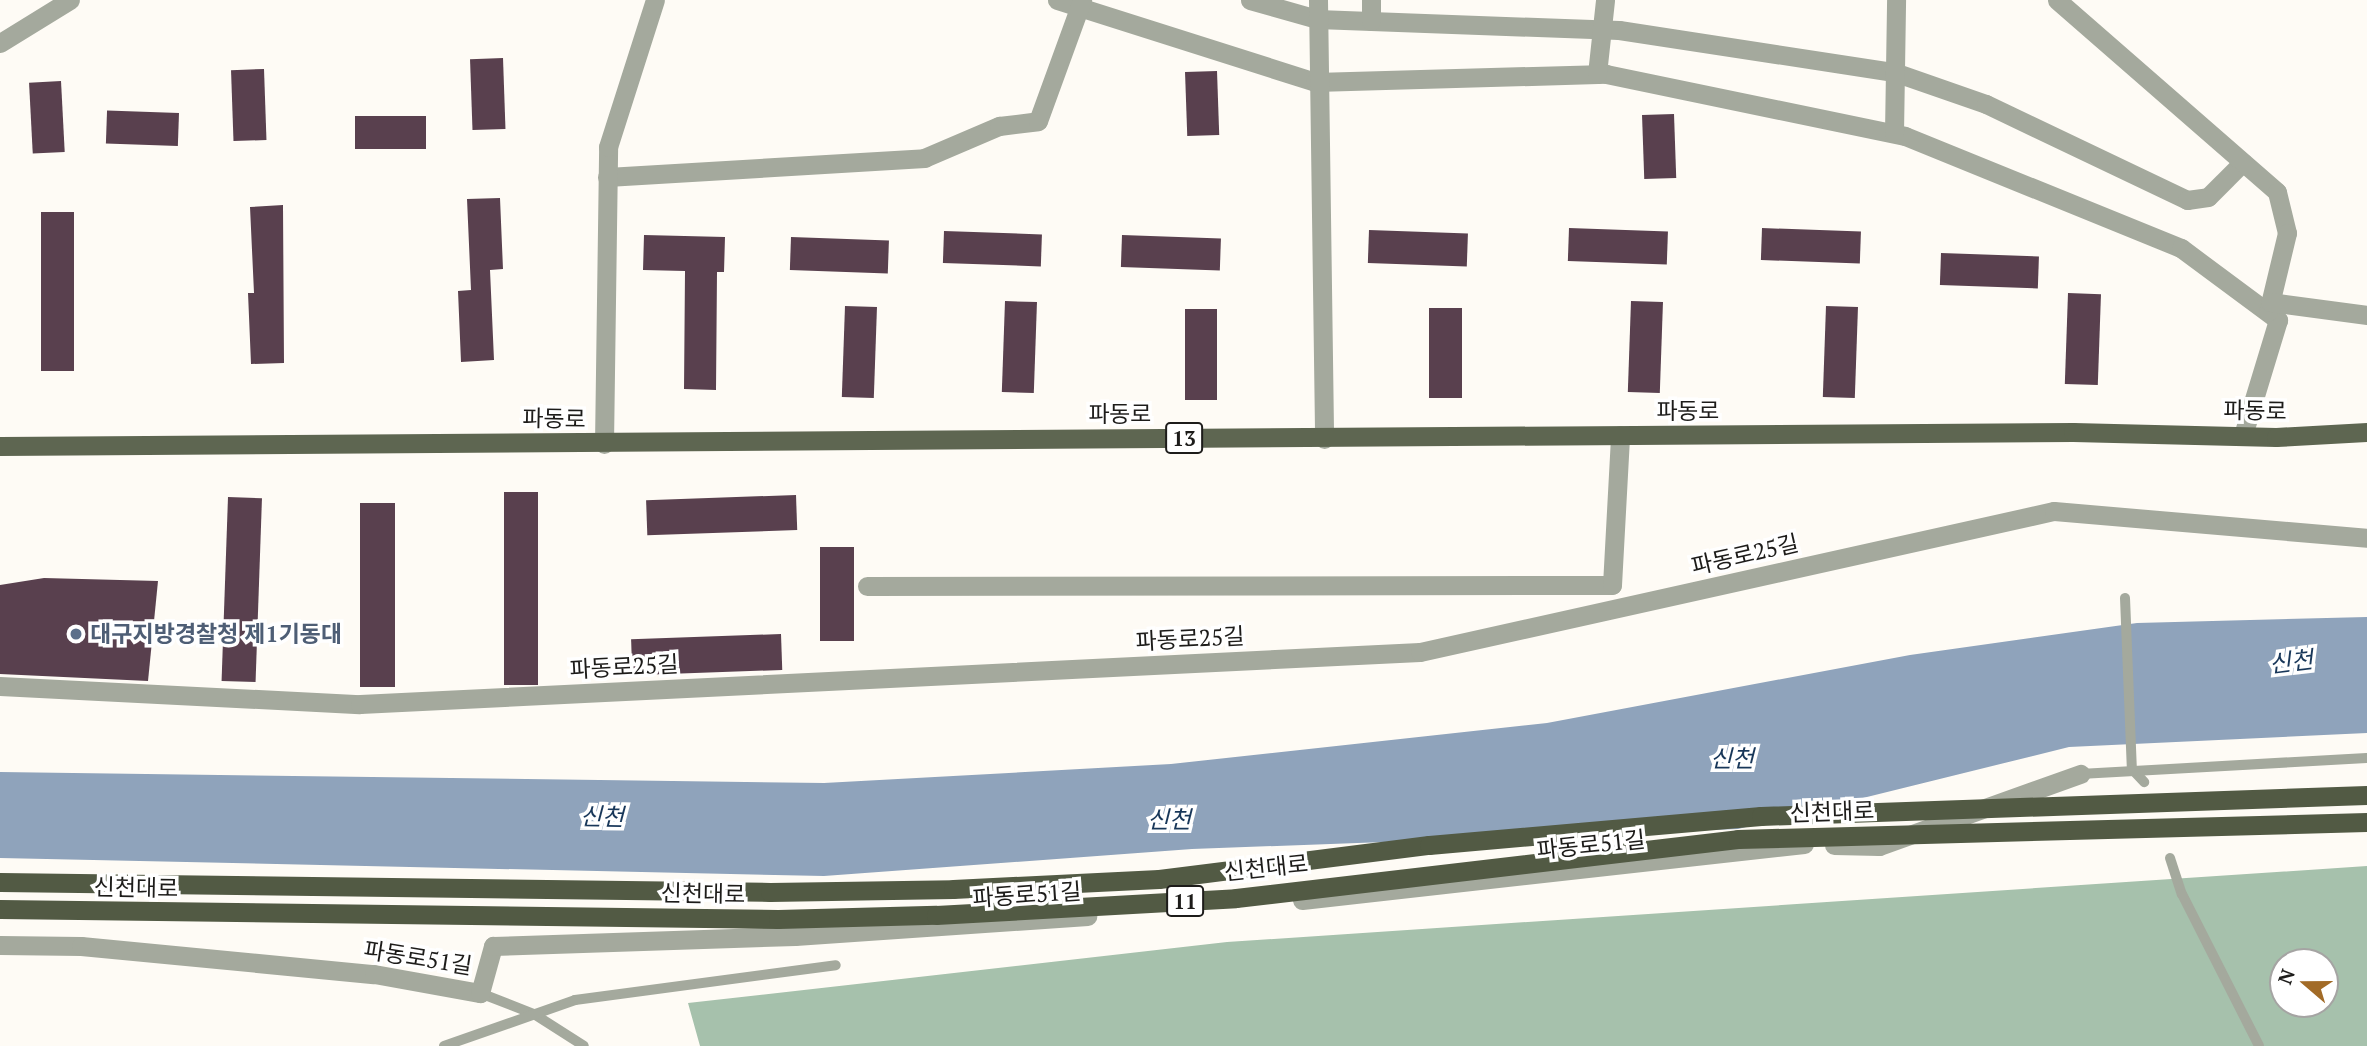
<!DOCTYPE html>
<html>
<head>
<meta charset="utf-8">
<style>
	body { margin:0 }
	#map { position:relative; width:2367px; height:1046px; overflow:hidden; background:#fefbf5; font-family:"PT Serif","Noto Sans KR",serif }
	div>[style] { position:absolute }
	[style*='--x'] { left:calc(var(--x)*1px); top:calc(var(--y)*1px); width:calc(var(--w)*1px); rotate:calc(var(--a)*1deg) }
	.forest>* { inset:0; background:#a6c1ac }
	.water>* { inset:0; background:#8fa3bb }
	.building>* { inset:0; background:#59404e; transform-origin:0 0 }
	.service>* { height:10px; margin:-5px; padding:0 5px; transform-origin:5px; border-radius:5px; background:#a4a99d }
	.minor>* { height:19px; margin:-9.5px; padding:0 9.5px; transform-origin:9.5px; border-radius:9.5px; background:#a4a99d }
	.tertiary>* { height:19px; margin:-9.5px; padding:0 9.5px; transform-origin:9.5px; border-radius:9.5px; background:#a4a99d }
	.primary>* { height:19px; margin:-9.5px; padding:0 9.5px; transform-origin:9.5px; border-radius:9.5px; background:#5e6651 }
	.trunk>* { height:19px; margin:-9.5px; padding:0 9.5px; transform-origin:9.5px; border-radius:9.5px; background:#525a44 }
	.dots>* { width:19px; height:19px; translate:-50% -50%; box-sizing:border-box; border:4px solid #fff; border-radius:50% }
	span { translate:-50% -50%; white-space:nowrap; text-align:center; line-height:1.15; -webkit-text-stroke:7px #fff; paint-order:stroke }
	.shield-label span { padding:2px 5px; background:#fff; border:2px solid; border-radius:5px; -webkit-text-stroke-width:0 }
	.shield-label { font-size:21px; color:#1d1c1a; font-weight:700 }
	.street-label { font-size:23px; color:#1d1c1a }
	.service-label { font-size:23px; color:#4e5e75; font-weight:700 }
	.left { translate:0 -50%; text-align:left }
	.water-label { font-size:24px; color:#183759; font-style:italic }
	.north { position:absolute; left:2269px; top:948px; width:70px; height:70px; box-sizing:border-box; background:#fff; border:2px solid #a5a4a3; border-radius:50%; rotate:290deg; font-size:19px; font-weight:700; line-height:28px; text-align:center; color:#1d1c1a }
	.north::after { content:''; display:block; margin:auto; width:24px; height:32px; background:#a26b27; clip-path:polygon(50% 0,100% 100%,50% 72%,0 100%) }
</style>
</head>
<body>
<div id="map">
	<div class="forest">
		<div style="clip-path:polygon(evenodd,2367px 866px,2367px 1046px,700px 1046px,688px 1003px,1227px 942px,2367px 866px,2283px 962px,2325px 962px,2325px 1004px,2283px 1004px,2283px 962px)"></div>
	</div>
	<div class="water">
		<div style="clip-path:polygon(2367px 617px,2367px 733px,2069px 747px,1738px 829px,1192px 849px,824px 876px,0 858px,0 772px,824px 783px,1171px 764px,1547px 723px,1910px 655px,2137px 623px)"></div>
	</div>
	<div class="building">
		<div style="left:503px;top:58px;width:71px;height:33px;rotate:88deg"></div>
		<div style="left:264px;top:69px;width:71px;height:33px;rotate:88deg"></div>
		<div style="left:1217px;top:71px;width:64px;height:32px;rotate:88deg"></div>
		<div style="left:61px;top:81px;width:71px;height:32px;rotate:87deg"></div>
		<div style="left:179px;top:113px;width:33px;height:72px;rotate:92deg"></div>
		<div style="left:1674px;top:114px;width:64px;height:32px;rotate:88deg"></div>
		<div style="left:426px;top:116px;width:33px;height:71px;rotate:90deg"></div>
		<div style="clip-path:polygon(500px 198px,503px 269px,490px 270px,494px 360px,461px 362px,458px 291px,471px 290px,467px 199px)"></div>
		<div style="clip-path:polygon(283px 205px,284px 363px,251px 364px,248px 293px,254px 293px,250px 207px)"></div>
		<div style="left:74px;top:212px;width:159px;height:33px;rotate:90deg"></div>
		<div style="left:1569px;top:228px;width:99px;height:33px;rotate:2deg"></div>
		<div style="left:1762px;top:228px;width:99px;height:32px;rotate:2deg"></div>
		<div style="left:1369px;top:230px;width:99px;height:33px;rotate:2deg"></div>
		<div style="left:944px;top:231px;width:98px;height:32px;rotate:2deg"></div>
		<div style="clip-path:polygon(644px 235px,725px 237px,724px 272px,717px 272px,716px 390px,684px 389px,685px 271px,643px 270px)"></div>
		<div style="left:1122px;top:235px;width:99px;height:32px;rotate:2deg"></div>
		<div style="left:791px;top:237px;width:98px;height:33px;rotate:2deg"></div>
		<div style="left:1941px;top:253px;width:98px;height:32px;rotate:2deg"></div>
		<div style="left:2068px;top:293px;width:33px;height:91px;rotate:2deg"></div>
		<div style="left:1005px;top:301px;width:32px;height:91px;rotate:2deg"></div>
		<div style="left:1631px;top:301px;width:32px;height:91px;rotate:2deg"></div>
		<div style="left:845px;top:306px;width:32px;height:91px;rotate:2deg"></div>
		<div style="left:1826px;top:306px;width:32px;height:91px;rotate:2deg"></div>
		<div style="left:1429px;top:308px;width:33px;height:90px"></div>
		<div style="left:1185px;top:309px;width:32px;height:91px"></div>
		<div style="left:504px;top:492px;width:34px;height:193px"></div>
		<div style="left:796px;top:495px;width:35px;height:150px;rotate:88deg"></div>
		<div style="left:228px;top:497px;width:34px;height:184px;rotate:2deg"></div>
		<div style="left:360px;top:503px;width:35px;height:184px"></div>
		<div style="left:854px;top:547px;width:94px;height:34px;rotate:90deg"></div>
		<div style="clip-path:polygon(44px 578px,158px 581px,148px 681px,0 674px,0 585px)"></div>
		<div style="left:781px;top:634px;width:36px;height:150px;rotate:88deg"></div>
	</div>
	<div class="service">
		<div style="--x:2125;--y:598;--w:171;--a:87.7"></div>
		<div style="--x:2132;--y:769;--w:18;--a:47"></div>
		<div style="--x:2080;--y:774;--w:287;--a:-3.2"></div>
		<div style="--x:2170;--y:858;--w:38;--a:72"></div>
		<div style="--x:2182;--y:894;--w:170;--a:63.1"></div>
		<div style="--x:480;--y:993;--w:58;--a:21.3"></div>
		<div style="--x:534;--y:1014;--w:59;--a:32.6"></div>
		<div style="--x:444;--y:1046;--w:139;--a:-19.3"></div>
		<div style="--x:575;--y:1000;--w:263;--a:-7.6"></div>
	</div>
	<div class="minor">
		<div style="--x:1057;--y:0;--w:271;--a:17.6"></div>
		<div style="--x:1315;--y:82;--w:291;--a:-1.6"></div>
		<div style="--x:1606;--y:74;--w:305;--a:11.7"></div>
		<div style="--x:1905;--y:136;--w:298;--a:22.1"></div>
		<div style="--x:2181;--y:248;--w:121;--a:36.6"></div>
		<div style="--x:2278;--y:320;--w:120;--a:106.9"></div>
		<div style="--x:1250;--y:0;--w:70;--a:15.8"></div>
		<div style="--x:1317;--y:19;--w:302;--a:2.1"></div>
		<div style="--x:1619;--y:30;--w:278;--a:8.7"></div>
		<div style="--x:1894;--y:72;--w:97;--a:19.2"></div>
		<div style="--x:1986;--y:104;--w:223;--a:25.5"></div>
		<div style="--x:2187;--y:200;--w:21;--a:-8"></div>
		<div style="--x:2208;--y:197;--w:49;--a:-45"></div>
		<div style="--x:1318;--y:0;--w:439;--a:89.2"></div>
		<div style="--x:2057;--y:0;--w:292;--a:41.1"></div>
		<div style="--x:2277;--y:192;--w:42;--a:76.3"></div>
		<div style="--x:2287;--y:233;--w:81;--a:103.5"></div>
		<div style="--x:1371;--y:21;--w:21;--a:-90"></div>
		<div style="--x:0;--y:43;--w:82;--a:-31.6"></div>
		<div style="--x:1597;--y:74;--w:74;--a:-83.8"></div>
		<div style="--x:1894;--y:133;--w:133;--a:-89.1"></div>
		<div style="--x:607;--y:177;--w:318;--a:-3.4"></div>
		<div style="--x:924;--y:158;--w:82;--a:-23.1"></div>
		<div style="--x:999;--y:126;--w:39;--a:-7"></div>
		<div style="--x:1038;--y:121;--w:129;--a:-70"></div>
		<div style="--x:2270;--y:302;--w:98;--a:7.6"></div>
		<div style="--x:604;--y:444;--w:297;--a:-89.2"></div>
		<div style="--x:608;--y:147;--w:154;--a:-72.3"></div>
		<div style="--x:867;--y:586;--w:745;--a:-0.08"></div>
		<div style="--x:1612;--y:585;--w:150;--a:-86.9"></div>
		<div style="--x:1834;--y:845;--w:45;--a:1.3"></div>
		<div style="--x:1879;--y:846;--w:214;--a:-19.7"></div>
		<div style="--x:1302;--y:900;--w:505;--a:-6.37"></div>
		<div style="--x:0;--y:945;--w:81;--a:0.7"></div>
		<div style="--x:81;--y:946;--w:294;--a:5.5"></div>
		<div style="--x:374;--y:974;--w:108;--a:10.2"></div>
		<div style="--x:480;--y:993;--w:49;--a:-74.5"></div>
		<div style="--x:493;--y:946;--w:302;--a:-1.9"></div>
		<div style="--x:795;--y:936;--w:293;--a:-3.9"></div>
	</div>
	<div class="tertiary">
		<div style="--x:0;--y:686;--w:360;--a:2.9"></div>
		<div style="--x:360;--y:704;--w:1061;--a:-2.81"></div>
		<div style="--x:1420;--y:652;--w:649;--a:-12.54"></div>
		<div style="--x:2054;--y:511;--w:314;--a:4.9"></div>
	</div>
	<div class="primary">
		<div style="--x:0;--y:446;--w:2073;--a:-0.39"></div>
		<div style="--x:2073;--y:432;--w:203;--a:1.4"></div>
		<div style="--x:2276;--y:437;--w:91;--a:-3.1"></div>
	</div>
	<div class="trunk">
		<div style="--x:0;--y:882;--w:770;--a:0.74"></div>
		<div style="--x:770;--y:892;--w:183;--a:-0.9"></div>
		<div style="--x:953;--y:889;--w:206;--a:-2.8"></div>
		<div style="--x:1159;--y:879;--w:272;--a:-7.2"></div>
		<div style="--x:1429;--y:845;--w:333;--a:-5"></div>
		<div style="--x:1761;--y:816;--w:606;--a:-1.98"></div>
		<div style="--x:0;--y:909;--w:778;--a:0.74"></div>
		<div style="--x:778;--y:919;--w:158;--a:-1.5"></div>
		<div style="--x:936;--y:915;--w:300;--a:-3.2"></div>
		<div style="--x:1236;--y:898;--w:505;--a:-6.7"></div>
		<div style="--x:1738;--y:839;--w:629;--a:-1.55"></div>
	</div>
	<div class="dots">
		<div style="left:76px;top:634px;background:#5c6f8a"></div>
	</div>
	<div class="shield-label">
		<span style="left:1184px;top:438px">13</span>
		<span style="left:1185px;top:901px">11</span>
	</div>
	<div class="street-label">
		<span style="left:1688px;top:411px">파동로</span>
		<span style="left:2255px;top:411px;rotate:1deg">파동로</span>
		<span style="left:1120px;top:414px">파동로</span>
		<span style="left:554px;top:419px;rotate:1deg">파동로</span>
		<span style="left:1745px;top:555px;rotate:-13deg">파동로25길</span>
		<span style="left:1190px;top:639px;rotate:-3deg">파동로25길</span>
		<span style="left:624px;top:667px;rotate:-3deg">파동로25길</span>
		<span style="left:1832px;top:812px;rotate:-2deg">신천대로</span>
		<span style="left:1591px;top:845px;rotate:-6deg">파동로51길</span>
		<span style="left:1266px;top:868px;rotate:-6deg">신천대로</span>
		<span style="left:136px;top:888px;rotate:1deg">신천대로</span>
		<span style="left:703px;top:894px;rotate:1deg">신천대로</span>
		<span style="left:1027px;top:895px;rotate:-4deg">파동로51길</span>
		<span style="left:418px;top:958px;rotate:9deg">파동로51길</span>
	</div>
	<div class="service-label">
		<span class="left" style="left:90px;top:634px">대구지방경찰청 제1기동대</span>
	</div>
	<div class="water-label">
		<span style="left:2291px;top:662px;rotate:-7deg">신천</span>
		<span style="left:1732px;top:759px">신천</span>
		<span style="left:602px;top:817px;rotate:1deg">신천</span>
		<span style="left:1169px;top:820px">신천</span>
	</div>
	<div class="north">N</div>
</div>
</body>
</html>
